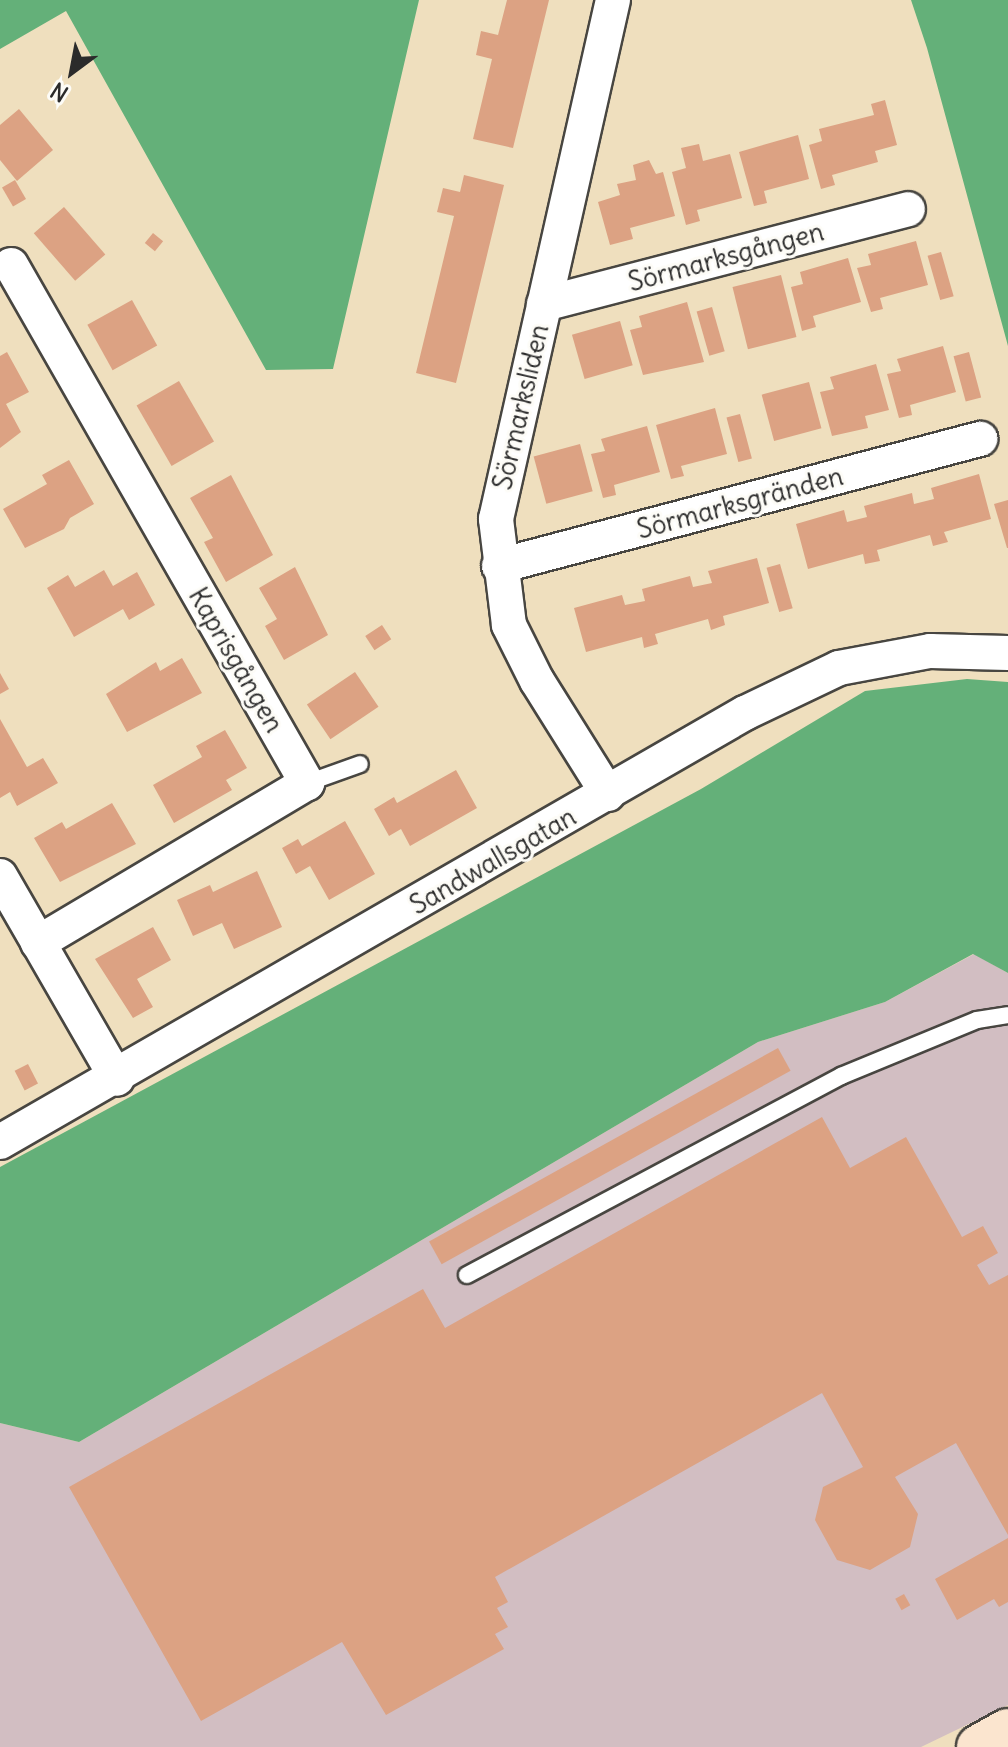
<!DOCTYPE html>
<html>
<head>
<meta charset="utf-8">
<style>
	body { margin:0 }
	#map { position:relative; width:1008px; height:1747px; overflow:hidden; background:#efdfbe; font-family:Delius,sans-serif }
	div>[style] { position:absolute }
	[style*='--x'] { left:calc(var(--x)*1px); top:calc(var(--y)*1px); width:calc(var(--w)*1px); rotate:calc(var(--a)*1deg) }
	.industrial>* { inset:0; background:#d2bec2 }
	.forest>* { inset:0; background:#64b079 }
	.building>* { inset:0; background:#dca283; transform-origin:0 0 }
	.roads { filter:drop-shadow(2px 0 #484641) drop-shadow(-2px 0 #484641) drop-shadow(0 2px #484641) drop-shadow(0 -2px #484641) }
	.lane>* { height:16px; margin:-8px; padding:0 8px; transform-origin:8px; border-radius:8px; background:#fff }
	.street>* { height:34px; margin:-17px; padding:0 17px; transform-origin:17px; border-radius:17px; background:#fff }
	.secondary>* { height:44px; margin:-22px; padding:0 22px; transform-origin:22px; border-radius:22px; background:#fbe5cf }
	span { translate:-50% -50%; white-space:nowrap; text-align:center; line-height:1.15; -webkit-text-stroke:6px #fdfcf7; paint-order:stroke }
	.street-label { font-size:26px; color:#2b2b2b }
	.north { position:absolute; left:32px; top:32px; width:80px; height:80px; -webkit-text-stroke:6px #fdfcf7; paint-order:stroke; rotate:212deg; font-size:22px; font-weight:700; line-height:32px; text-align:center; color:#2b2b2b }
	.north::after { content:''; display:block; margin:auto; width:28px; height:36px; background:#2b2b2b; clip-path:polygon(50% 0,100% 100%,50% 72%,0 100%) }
</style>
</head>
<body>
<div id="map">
	<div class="industrial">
		<div style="clip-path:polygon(974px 954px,1008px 973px,1008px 1705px,921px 1747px,0 1747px,0 1423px,79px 1442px,758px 1042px,885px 1002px)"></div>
	</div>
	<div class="forest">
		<div style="clip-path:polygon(0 0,419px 0,333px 369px,266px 370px,66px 11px,0 49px)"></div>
		<div style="clip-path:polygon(911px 0,1008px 0,1008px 346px,927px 48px)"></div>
		<div style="clip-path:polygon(967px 679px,1008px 682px,1008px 973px,973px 954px,885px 1002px,758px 1042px,79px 1442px,0 1423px,0 1167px,701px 789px,865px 691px)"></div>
	</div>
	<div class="building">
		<div style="clip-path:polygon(507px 0,549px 0,513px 148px,473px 139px,492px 59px,476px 55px,481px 31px,498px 35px)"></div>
		<div style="clip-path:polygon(885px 100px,897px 145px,875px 151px,878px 162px,832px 175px,835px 185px,821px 189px,809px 145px,822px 141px,819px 129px,874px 115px,871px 104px)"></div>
		<div style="clip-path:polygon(19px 109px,53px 150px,17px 181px,0 160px,0 125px)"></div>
		<div style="clip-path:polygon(798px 135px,809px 179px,764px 191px,767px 203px,754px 206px,739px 152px)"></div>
		<div style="clip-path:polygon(699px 144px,703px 161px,730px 154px,742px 198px,697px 210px,700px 221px,686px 225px,672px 172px,686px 168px,681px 148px)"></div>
		<div style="clip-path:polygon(649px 160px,656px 174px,663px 172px,675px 216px,630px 228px,633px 239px,610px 245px,598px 202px,620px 195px,617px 184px,636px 180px,633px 165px)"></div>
		<div style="clip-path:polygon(464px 175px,504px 185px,456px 383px,416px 373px,454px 216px,437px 212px,443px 188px,460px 192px)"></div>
		<div style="left:15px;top:180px;width:22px;height:15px;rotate:60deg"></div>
		<div style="left:64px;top:207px;width:63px;height:40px;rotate:49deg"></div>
		<div style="left:153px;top:233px;width:13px;height:13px;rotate:39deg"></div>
		<div style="clip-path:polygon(916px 241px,928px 285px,880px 298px,883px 309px,871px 312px,857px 268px,871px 265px,868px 254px)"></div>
		<div style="left:941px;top:252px;width:46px;height:14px;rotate:74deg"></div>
		<div style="clip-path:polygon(848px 258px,861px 302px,813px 316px,816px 327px,802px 331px,791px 287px,803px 284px,800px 272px)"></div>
		<div style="left:781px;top:275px;width:64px;height:50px;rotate:76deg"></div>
		<div style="left:132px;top:300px;width:52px;height:51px;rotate:61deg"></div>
		<div style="clip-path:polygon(687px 302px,704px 362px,643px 375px,630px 330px,642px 327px,639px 316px)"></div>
		<div style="left:712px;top:307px;width:46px;height:16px;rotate:74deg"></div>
		<div style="left:620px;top:321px;width:46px;height:50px;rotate:74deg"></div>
		<div style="clip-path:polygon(943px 346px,956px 392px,910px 405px,912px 415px,899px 418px,887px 374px,901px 371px,897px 359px)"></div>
		<div style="clip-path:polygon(7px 352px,29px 392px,6px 404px,21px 432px,0 448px,0 356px)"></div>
		<div style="left:969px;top:352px;width:47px;height:16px;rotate:75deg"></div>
		<div style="clip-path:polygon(876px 364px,889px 410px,865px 416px,868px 428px,832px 436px,820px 392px,834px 389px,830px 377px)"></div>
		<div style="left:179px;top:381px;width:70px;height:49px;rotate:60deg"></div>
		<div style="left:809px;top:382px;width:48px;height:49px;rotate:75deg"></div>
		<div style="clip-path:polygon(715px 408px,727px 454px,681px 466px,684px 476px,671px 479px,656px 425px)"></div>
		<div style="left:740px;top:414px;width:46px;height:14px;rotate:75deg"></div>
		<div style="clip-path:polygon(647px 426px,660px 472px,614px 485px,616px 495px,603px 498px,591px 454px,605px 451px,601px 439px)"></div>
		<div style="left:580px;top:444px;width:49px;height:48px;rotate:75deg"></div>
		<div style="clip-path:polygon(69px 460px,94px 504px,70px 518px,64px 529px,25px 548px,3px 509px,47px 484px,42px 475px)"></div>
		<div style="clip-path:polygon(979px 474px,991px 519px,944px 532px,948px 542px,933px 546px,930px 535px,877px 550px,880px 561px,865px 564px,863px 554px,808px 569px,796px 524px,844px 510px,847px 522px,867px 517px,864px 506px,912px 493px,914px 504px,934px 499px,931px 488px)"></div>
		<div style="clip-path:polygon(231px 475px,273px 555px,226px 582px,204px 542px,213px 538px,190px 498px)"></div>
		<div style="clip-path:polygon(1008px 500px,1008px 548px,1007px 548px,994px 504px)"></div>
		<div style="clip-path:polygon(757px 558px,769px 603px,723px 616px,725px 625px,711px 630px,708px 619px,655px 634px,658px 644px,644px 648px,642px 637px,586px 652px,574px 608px,622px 595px,625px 605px,645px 601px,642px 589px,690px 576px,693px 587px,712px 583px,708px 571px)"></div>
		<div style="left:780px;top:564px;width:46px;height:14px;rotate:74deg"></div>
		<div style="clip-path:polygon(295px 567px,328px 635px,284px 660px,265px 626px,277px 619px,259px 588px)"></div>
		<div style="clip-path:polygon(104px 570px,113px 586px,137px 572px,155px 605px,129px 620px,123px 609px,74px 637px,47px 588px,68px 575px,75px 587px)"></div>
		<div style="left:382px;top:625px;width:17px;height:20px;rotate:57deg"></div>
		<div style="clip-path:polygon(182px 658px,202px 693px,127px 732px,106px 694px,156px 662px,160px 671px)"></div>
		<div style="left:355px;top:672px;width:42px;height:58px;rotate:56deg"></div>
		<div style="clip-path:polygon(0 673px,9px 689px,0 694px)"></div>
		<div style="clip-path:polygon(0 719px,27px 767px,43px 758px,58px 783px,17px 806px,10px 792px,0 798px)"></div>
		<div style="clip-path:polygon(225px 730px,247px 768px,226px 780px,232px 790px,174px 823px,153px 785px,202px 757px,196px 746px)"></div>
		<div style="clip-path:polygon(456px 770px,477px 808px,410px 846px,401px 829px,389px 836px,374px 809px,394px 797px,397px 803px)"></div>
		<div style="clip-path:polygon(112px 803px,136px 844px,60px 882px,34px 838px,62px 822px,66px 829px)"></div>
		<div style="clip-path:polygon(345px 821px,375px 874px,329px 900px,310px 866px,296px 874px,282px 848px,298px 839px,302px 846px)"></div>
		<div style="clip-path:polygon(257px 871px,282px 927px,234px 949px,222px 923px,193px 936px,177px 900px,210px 885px,213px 892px)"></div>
		<div style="clip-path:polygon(153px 927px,171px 960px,137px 979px,153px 1007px,133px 1018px,95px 959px)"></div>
		<div style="left:778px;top:1048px;width:26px;height:399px;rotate:61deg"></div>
		<div style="left:28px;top:1064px;width:22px;height:15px;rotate:63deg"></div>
		<div style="clip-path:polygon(822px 1117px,850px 1168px,906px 1137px,962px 1237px,983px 1226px,998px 1253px,977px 1265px,989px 1285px,1008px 1275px,1008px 1535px,956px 1443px,895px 1477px,918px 1514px,910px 1547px,870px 1570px,837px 1560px,815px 1520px,823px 1487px,863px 1467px,822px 1393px,495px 1577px,508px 1602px,497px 1608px,508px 1627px,495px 1634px,504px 1649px,386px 1715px,342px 1642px,201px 1721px,69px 1487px,423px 1289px,445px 1328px)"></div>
		<div style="clip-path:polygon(1008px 1538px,1008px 1602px,999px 1607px,994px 1599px,957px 1620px,935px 1579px)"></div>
		<div style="left:904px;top:1594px;width:13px;height:10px;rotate:61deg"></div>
	</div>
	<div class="roads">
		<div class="lane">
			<div style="--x:307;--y:783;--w:56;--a:-19.7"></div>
			<div style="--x:467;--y:1275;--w:424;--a:-28"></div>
			<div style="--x:841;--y:1076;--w:147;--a:-22.4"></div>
			<div style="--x:977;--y:1020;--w:31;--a:-9"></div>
		</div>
		<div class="street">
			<div style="--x:11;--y:265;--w:597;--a:60.26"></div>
			<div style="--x:307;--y:783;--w:313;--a:149.3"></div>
			<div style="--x:544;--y:304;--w:376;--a:-14.6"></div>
			<div style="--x:499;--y:566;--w:498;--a:-14.8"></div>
			<div style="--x:608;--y:794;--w:133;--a:-122.1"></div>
			<div style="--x:537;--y:681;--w:63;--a:-116.6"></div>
			<div style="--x:509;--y:625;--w:107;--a:-97"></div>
			<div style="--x:496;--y:519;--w:532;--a:-77.3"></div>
			<div style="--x:0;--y:876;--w:234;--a:60"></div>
			<div style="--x:0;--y:1142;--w:860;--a:-29.94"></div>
			<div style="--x:745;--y:713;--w:104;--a:-25.6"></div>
			<div style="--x:839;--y:668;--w:93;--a:-10.6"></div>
			<div style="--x:930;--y:651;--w:78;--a:1.5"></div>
		</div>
		<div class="secondary">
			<div style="--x:979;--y:1747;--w:33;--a:-29"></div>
		</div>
	</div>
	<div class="street-label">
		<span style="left:726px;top:257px;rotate:-15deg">Sörmarksgången</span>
		<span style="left:521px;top:407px;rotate:-77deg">Sörmarksliden</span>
		<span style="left:740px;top:503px;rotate:-15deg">Sörmarksgränden</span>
		<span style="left:236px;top:660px;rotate:60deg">Kaprisgången</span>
		<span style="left:493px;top:861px;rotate:-30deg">Sandwallsgatan</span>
	</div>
	<div class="north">N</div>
</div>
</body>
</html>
